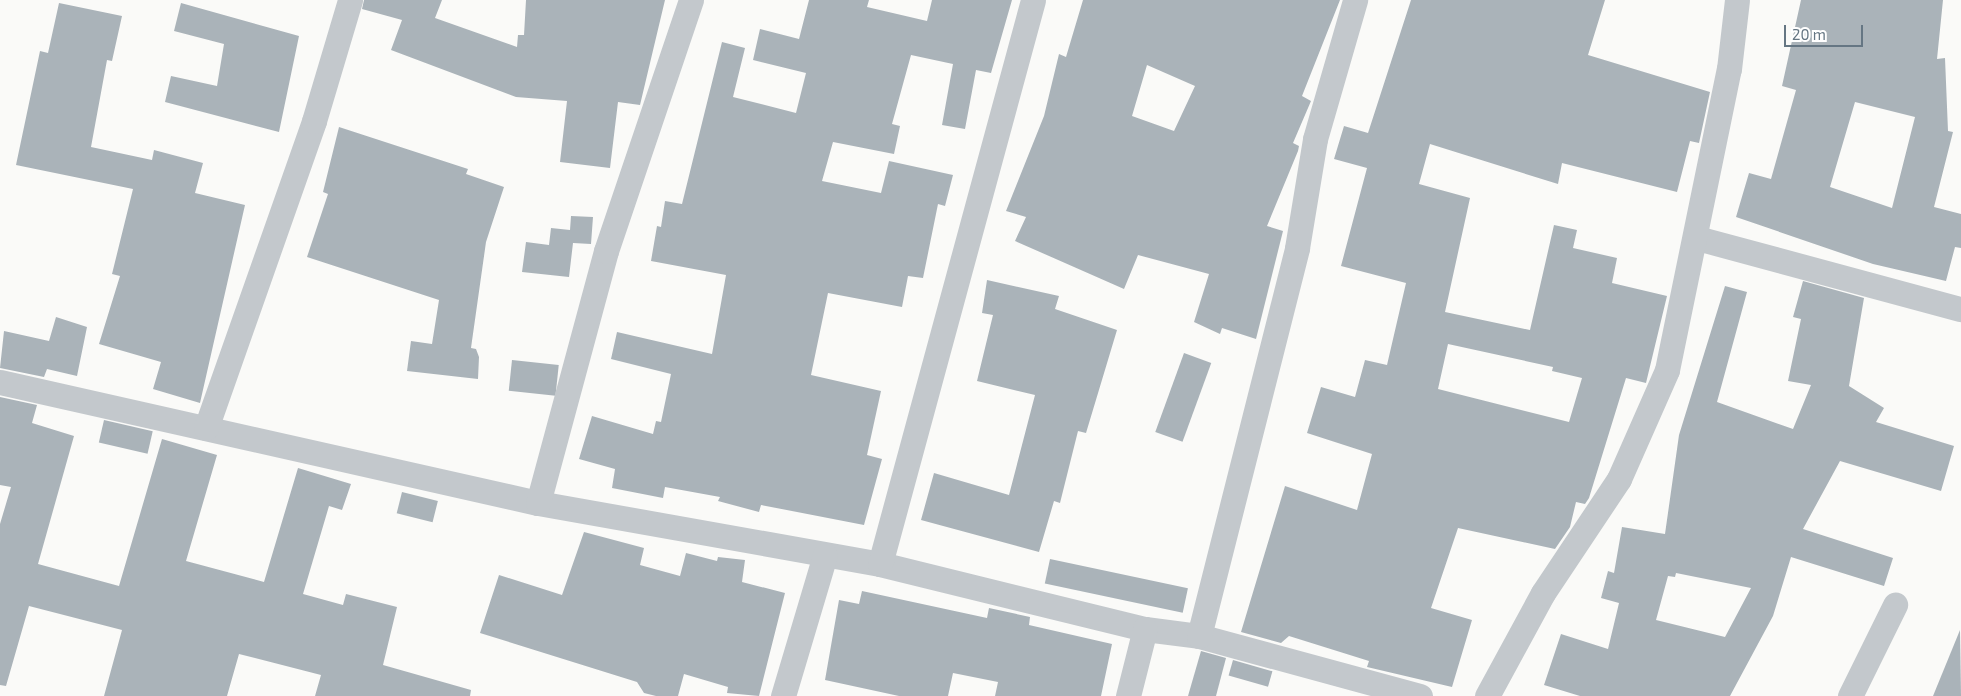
<!DOCTYPE html>
<html>
<head>
<meta charset="utf-8">
<style>
	body { margin:0 }
	#map { position:relative; width:1961px; height:696px; overflow:hidden; background:#fafaf8; font-family:"Exo 2",sans-serif }
	div>[style] { position:absolute }
	[style*='--x'] { left:calc(var(--x)*1px); top:calc(var(--y)*1px); width:calc(var(--w)*1px); rotate:calc(var(--a)*1deg) }
	.building>* { inset:0; background:#aab3b9; transform-origin:0 0 }
	.street>* { height:25px; margin:-12.5px; padding:0 12.5px; transform-origin:12.5px; border-radius:12.5px; background:#c3c8cc }
	span { translate:-50% -50%; white-space:nowrap; text-align:center; line-height:1.15; -webkit-text-stroke:5px #fff; paint-order:stroke }
	.scale { position:absolute; left:1784px; top:25px; width:79px; height:22px; box-sizing:border-box; border:2px solid #657683; border-top:0; padding-left:6px; font-size:15px; line-height:18px; white-space:nowrap; color:#657683; -webkit-text-stroke:4px #fff; paint-order:stroke }
</style>
</head>
<body>
<div id="map">
	<div class="building">
		<div style="clip-path:polygon(364px 0,442px 0,435px 18px,517px 47px,518px 35px,524px 35px,526px 0,665px 0,640px 105px,618px 102px,610px 168px,560px 162px,567px 101px,516px 97px,391px 50px,402px 20px,362px 9px)"></div>
		<div style="clip-path:polygon(809px 0,869px 0,867px 7px,927px 21px,932px 0,1012px 0,991px 73px,976px 70px,965px 129px,942px 125px,953px 64px,911px 55px,892px 124px,900px 126px,894px 154px,833px 142px,822px 181px,881px 193px,889px 161px,953px 175px,945px 206px,938px 204px,923px 278px,908px 276px,902px 307px,828px 293px,811px 375px,881px 391px,867px 455px,882px 459px,864px 525px,761px 505px,759px 512px,718px 501px,720px 497px,665px 487px,663px 498px,612px 488px,615px 469px,579px 459px,592px 416px,653px 434px,656px 421px,661px 422px,671px 374px,611px 359px,617px 332px,712px 354px,726px 275px,651px 261px,657px 226px,661px 227px,665px 201px,682px 204px,722px 42px,745px 48px,733px 97px,796px 113px,806px 73px,753px 60px,760px 29px,799px 39px)"></div>
		<div style="clip-path:polygon(evenodd,1083px 0,1340px 0,1302px 96px,1311px 101px,1293px 143px,1299px 146px,1298px 151px,1267px 226px,1283px 231px,1256px 339px,1222px 328px,1220px 334px,1194px 322px,1209px 274px,1138px 255px,1124px 289px,1015px 241px,1026px 217px,1006px 211px,1044px 116px,1059px 54px,1066px 57px,1083px 0,1147px 65px,1195px 86px,1174px 131px,1132px 116px,1147px 65px)"></div>
		<div style="clip-path:polygon(evenodd,1411px 0,1605px 0,1588px 55px,1710px 92px,1699px 143px,1690px 141px,1677px 192px,1562px 163px,1558px 184px,1430px 144px,1419px 184px,1470px 198px,1445px 312px,1530px 330px,1554px 225px,1577px 230px,1573px 248px,1617px 258px,1612px 283px,1667px 296px,1646px 383px,1626px 378px,1589px 498px,1585px 504px,1576px 502px,1570px 527px,1555px 549px,1458px 528px,1431px 608px,1472px 620px,1452px 687px,1367px 667px,1369px 661px,1289px 636px,1281px 643px,1241px 632px,1285px 486px,1357px 510px,1372px 454px,1307px 433px,1321px 387px,1355px 397px,1365px 360px,1387px 365px,1406px 283px,1341px 266px,1367px 168px,1334px 159px,1344px 126px,1368px 133px,1411px 0,1448px 344px,1553px 367px,1552px 371px,1582px 378px,1569px 422px,1438px 389px,1448px 344px)"></div>
		<div style="clip-path:polygon(evenodd,1801px 0,1943px 0,1937px 59px,1945px 58px,1948px 131px,1953px 132px,1934px 207px,1961px 214px,1961px 248px,1955px 247px,1946px 281px,1873px 264px,1736px 217px,1749px 173px,1771px 179px,1796px 90px,1782px 86px,1801px 0,1855px 102px,1915px 117px,1892px 208px,1830px 187px,1855px 102px)"></div>
		<div style="clip-path:polygon(59px 3px,122px 16px,112px 61px,107px 60px,91px 147px,152px 160px,154px 150px,203px 163px,195px 193px,245px 205px,200px 403px,153px 389px,161px 362px,99px 344px,120px 276px,112px 274px,133px 189px,16px 165px,40px 51px,48px 53px)"></div>
		<div style="clip-path:polygon(181px 3px,299px 36px,279px 132px,165px 102px,171px 76px,217px 86px,224px 44px,174px 31px)"></div>
		<div style="clip-path:polygon(339px 127px,468px 169px,466px 174px,504px 187px,486px 242px,471px 348px,476px 349px,479px 357px,478px 379px,407px 371px,411px 341px,432px 344px,439px 300px,307px 257px,328px 194px,323px 192px)"></div>
		<div style="clip-path:polygon(571px 216px,593px 217px,591px 244px,573px 243px,569px 277px,522px 272px,526px 242px,549px 245px,551px 228px,570px 230px)"></div>
		<div style="clip-path:polygon(987px 280px,1059px 296px,1055px 309px,1117px 330px,1086px 433px,1078px 431px,1060px 503px,1054px 501px,1039px 552px,921px 520px,934px 473px,1009px 495px,1035px 395px,977px 381px,993px 315px,982px 313px)"></div>
		<div style="clip-path:polygon(evenodd,1803px 281px,1864px 298px,1849px 386px,1884px 408px,1876px 422px,1954px 446px,1941px 491px,1840px 461px,1803px 529px,1893px 558px,1884px 586px,1791px 557px,1773px 616px,1730px 696px,1580px 696px,1544px 685px,1561px 634px,1608px 649px,1619px 603px,1601px 598px,1608px 571px,1614px 573px,1622px 527px,1665px 534px,1679px 435px,1725px 286px,1747px 292px,1717px 402px,1793px 429px,1811px 385px,1788px 381px,1801px 319px,1793px 317px,1803px 281px,1676px 573px,1751px 588px,1725px 637px,1656px 620px,1668px 576px,1675px 577px,1676px 573px)"></div>
		<div style="clip-path:polygon(56px 317px,87px 327px,77px 376px,47px 369px,44px 377px,0 368px,4px 331px,49px 341px)"></div>
		<div style="left:1184px;top:353px;width:29px;height:84px;rotate:20deg"></div>
		<div style="left:512px;top:360px;width:47px;height:31px;rotate:6deg"></div>
		<div style="clip-path:polygon(0 397px,37px 405px,32px 423px,74px 436px,38px 564px,119px 586px,162px 439px,217px 455px,186px 561px,264px 582px,298px 468px,351px 484px,342px 510px,329px 506px,303px 594px,343px 605px,346px 594px,397px 607px,383px 665px,471px 690px,470px 696px,315px 696px,321px 675px,239px 654px,227px 696px,104px 696px,122px 630px,29px 606px,6px 686px,0 685px,0 524px,11px 487px,0 485px)"></div>
		<div style="left:104px;top:420px;width:50px;height:23px;rotate:13deg"></div>
		<div style="left:402px;top:492px;width:37px;height:22px;rotate:14deg"></div>
		<div style="clip-path:polygon(584px 532px,644px 548px,640px 565px,680px 576px,686px 553px,717px 561px,718px 557px,745px 560px,742px 582px,785px 593px,759px 696px,727px 693px,728px 687px,684px 674px,678px 696px,656px 696px,644px 693px,637px 682px,480px 633px,499px 575px,562px 595px)"></div>
		<div style="left:1050px;top:559px;width:141px;height:25px;rotate:12deg"></div>
		<div style="clip-path:polygon(862px 591px,987px 618px,989px 608px,1030px 617px,1029px 625px,1112px 644px,1101px 696px,995px 696px,998px 682px,953px 673px,948px 696px,899px 696px,825px 680px,839px 600px,859px 604px)"></div>
		<div style="clip-path:polygon(1960px 630px,1961px 696px,1933px 696px)"></div>
		<div style="clip-path:polygon(1201px 651px,1226px 658px,1216px 696px,1188px 696px)"></div>
		<div style="left:1233px;top:660px;width:41px;height:16px;rotate:16deg"></div>
	</div>
	<div class="street">
		<div style="--x:1697;--y:238;--w:273;--a:15.1"></div>
		<div style="--x:0;--y:382;--w:551;--a:12.68"></div>
		<div style="--x:538;--y:503;--w:347;--a:10.1"></div>
		<div style="--x:880;--y:564;--w:273;--a:13.8"></div>
		<div style="--x:1145;--y:629;--w:54;--a:7.4"></div>
		<div style="--x:1199;--y:636;--w:229;--a:15.2"></div>
		<div style="--x:206;--y:428;--w:325;--a:-70.6"></div>
		<div style="--x:314;--y:121;--w:126;--a:-73.4"></div>
		<div style="--x:538;--y:503;--w:261;--a:-74.9"></div>
		<div style="--x:606;--y:251;--w:265;--a:-71.3"></div>
		<div style="--x:880;--y:564;--w:584;--a:-74.82"></div>
		<div style="--x:1199;--y:636;--w:400;--a:-75.8"></div>
		<div style="--x:1297;--y:248;--w:110;--a:-80.6"></div>
		<div style="--x:1315;--y:139;--w:145;--a:-73.9"></div>
		<div style="--x:783;--y:696;--w:147;--a:-73.4"></div>
		<div style="--x:1128;--y:696;--w:69;--a:-75.8"></div>
		<div style="--x:1487;--y:696;--w:117;--a:-61.5"></div>
		<div style="--x:1543;--y:593;--w:137;--a:-56.3"></div>
		<div style="--x:1619;--y:479;--w:119;--a:-66.2"></div>
		<div style="--x:1667;--y:370;--w:307;--a:-78.4"></div>
		<div style="--x:1729;--y:69;--w:69;--a:-83.4"></div>
		<div style="--x:1850;--y:696;--w:102;--a:-63.7"></div>
	</div>
	<div class="scale">20 m</div>
</div>
</body>
</html>
